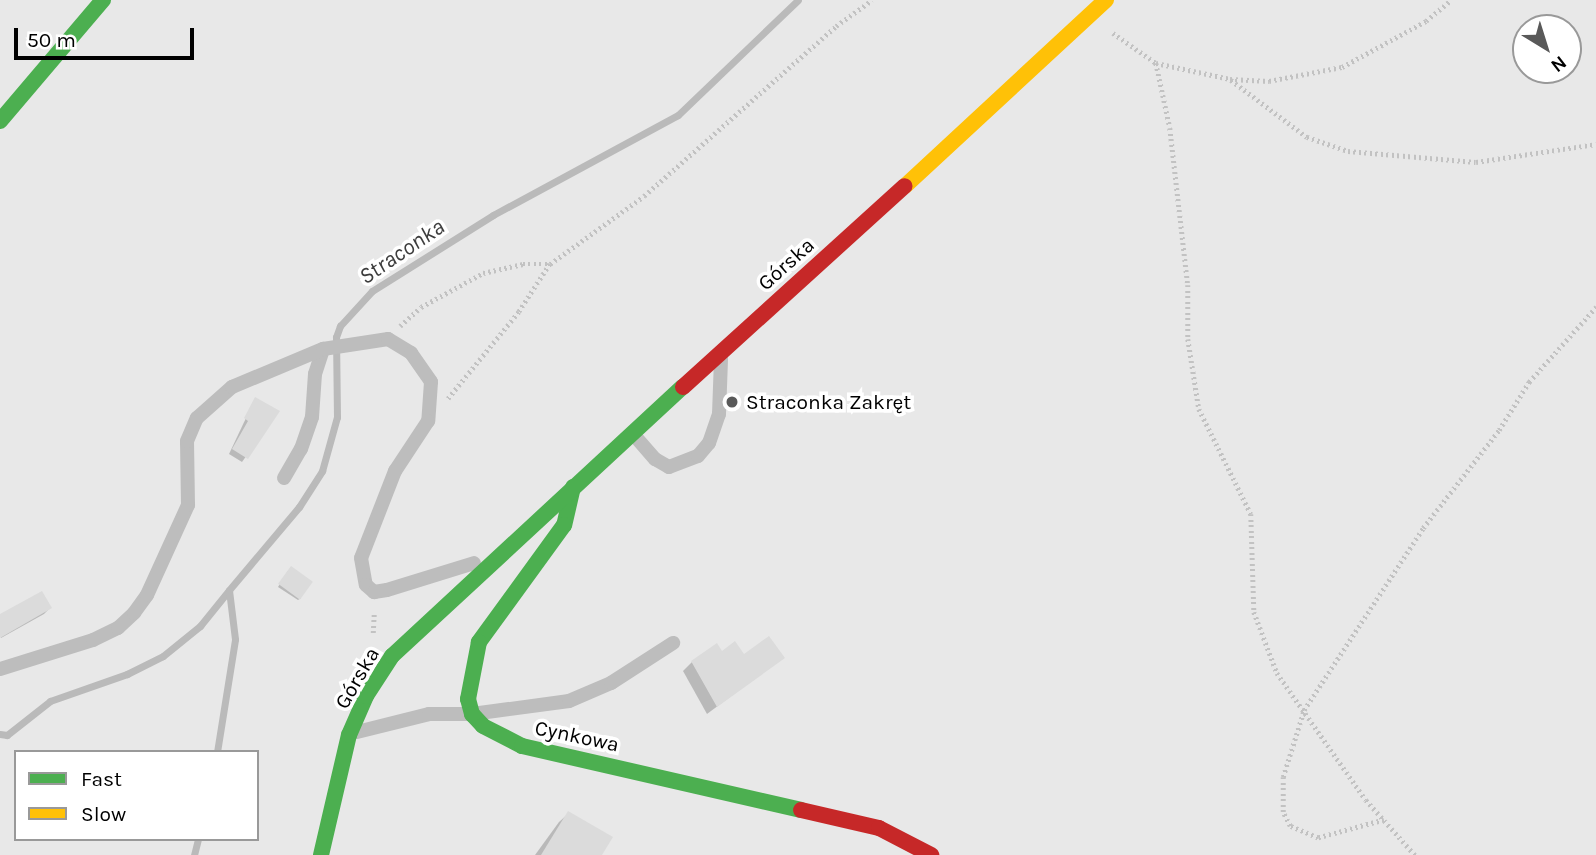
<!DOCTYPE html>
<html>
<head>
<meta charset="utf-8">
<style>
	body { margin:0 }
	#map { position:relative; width:1596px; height:855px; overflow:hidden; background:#fff; font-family:Karla,sans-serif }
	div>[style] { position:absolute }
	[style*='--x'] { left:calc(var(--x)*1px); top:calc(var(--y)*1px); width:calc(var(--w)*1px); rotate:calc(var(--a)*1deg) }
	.green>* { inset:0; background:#e8e8e8 }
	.shadow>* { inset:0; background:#0003 }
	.stream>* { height:7px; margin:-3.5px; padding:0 3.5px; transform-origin:3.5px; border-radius:3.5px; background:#bababa }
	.building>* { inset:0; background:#dbdbdb; transform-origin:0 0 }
	.path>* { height:4.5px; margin-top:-2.25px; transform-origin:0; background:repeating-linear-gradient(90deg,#c2c2c2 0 2px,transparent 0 5.5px) }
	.lane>* { height:14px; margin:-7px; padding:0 7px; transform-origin:7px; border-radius:7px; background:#bdbdbd }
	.fast>* { height:16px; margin:-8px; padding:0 8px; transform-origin:8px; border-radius:8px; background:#4caf50 }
	.slow>* { height:16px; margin:-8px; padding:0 8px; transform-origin:8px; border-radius:8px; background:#ffc107 }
	.jam>* { height:16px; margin:-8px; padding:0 8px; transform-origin:8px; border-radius:8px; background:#c62828 }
	.dots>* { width:19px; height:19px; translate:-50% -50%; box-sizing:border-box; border:4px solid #fff; border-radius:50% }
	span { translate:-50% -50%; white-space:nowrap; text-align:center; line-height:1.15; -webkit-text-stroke:7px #fff; paint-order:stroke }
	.street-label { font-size:21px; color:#000 }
	.poi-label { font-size:21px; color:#000 }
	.left { translate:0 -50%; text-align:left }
	.water-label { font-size:23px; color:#3d3d3d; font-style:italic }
	.legend { position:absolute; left:14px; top:750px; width:245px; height:91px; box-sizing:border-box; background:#fff; border:2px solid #999; margin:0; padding:9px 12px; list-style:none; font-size:21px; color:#000 }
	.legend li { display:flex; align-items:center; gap:14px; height:35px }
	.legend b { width:35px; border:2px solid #999 }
	.north { position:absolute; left:1512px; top:14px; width:70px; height:70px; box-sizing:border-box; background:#fff; border:2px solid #999; border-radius:50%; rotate:142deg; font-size:19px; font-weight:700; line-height:28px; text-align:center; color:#000 }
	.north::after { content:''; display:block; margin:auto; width:24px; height:32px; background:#595959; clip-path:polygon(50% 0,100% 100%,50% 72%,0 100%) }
	.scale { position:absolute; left:14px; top:28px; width:180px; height:32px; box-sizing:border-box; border:4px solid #000; border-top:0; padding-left:9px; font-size:21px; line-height:24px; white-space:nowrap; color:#000; -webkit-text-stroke:5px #fff; paint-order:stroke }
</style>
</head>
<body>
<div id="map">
	<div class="green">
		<div style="clip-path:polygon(evenodd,0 0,1596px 0,1596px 855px,0 855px,0 0,1526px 28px,1568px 28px,1568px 70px,1526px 70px,1526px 28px,0 0,16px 752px,257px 752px,257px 839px,16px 839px,16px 752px)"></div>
	</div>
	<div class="shadow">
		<div style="clip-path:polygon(255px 399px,278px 412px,242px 462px,229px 454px)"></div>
		<div style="clip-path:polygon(288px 571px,301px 598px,298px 600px,278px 587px)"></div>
		<div style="clip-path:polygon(50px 608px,44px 614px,1px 638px,0 616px)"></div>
		<div style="clip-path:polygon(721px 654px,782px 658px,707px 714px,683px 671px,692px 662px)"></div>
		<div style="clip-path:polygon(569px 813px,597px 855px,535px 855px,559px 822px)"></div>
	</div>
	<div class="stream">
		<div style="--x:0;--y:734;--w:7;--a:8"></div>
		<div style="--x:7;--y:735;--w:55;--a:-38.3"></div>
		<div style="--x:50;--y:701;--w:82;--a:-19.3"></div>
		<div style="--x:127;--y:674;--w:40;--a:-26.6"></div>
		<div style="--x:163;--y:656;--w:48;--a:-39"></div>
		<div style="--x:200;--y:626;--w:46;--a:-51.1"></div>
		<div style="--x:217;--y:752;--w:114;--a:-80.9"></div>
		<div style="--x:235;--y:639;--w:49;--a:-97"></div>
		<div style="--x:229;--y:590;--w:109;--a:-49.9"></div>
		<div style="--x:299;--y:507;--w:43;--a:-57.4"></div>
		<div style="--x:322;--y:471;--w:56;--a:-74.5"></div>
		<div style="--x:337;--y:417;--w:80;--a:-90.7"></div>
		<div style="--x:336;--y:337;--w:12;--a:-70"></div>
		<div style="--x:340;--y:326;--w:47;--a:-47.6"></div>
		<div style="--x:372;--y:291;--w:143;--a:-32.1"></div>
		<div style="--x:493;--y:215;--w:210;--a:-28.4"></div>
		<div style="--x:678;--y:115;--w:166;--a:-43.8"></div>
		<div style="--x:194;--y:855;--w:16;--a:-76"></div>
	</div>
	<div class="building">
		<div style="clip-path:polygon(255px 397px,280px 411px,248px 459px,232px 449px,248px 421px,244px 418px)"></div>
		<div style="left:291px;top:566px;width:27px;height:22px;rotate:36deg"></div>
		<div style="clip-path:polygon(42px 591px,52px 608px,0 638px,0 614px)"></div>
		<div style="clip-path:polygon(769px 636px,785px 658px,717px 707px,691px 661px,717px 643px,722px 651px,735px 641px,744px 654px)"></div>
		<div style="clip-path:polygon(568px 811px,613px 837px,602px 855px,541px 855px)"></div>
	</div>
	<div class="path">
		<div style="--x:1113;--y:33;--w:52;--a:34.9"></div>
		<div style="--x:1156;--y:63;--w:76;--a:12.2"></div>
		<div style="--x:1230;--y:79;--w:39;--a:3"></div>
		<div style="--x:1269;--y:81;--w:74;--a:-10.9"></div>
		<div style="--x:1342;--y:67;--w:96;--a:-28.7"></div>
		<div style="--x:1426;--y:21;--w:33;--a:-40"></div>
		<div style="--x:1156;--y:63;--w:66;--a:77.8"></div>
		<div style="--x:1170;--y:128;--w:158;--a:83.5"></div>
		<div style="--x:1188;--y:285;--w:54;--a:90"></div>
		<div style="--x:1188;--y:339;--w:71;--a:81.1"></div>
		<div style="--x:1199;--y:409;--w:117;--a:63.7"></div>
		<div style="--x:1251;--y:514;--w:98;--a:88.2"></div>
		<div style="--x:1254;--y:612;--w:65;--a:69.3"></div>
		<div style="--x:1277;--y:673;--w:155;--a:55"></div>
		<div style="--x:1366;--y:800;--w:74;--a:48.3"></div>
		<div style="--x:1231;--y:80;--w:95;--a:36.9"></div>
		<div style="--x:1307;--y:137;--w:43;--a:18.9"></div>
		<div style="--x:1348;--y:151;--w:128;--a:4.9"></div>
		<div style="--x:1476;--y:162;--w:121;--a:-8.5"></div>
		<div style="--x:550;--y:264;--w:116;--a:-35.9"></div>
		<div style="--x:644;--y:196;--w:256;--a:-41.5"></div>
		<div style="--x:836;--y:26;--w:44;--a:-35.8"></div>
		<div style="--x:400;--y:326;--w:28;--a:-42"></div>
		<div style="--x:421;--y:307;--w:71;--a:-28.7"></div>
		<div style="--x:483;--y:273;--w:41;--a:-12.7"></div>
		<div style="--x:523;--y:264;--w:27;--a:0"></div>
		<div style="--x:550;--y:264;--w:57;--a:122.9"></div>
		<div style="--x:519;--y:312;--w:112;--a:129.2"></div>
		<div style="--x:373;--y:633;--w:22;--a:-87"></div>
		<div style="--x:1384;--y:820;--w:68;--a:164.7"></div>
		<div style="--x:1318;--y:838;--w:30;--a:-157"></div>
		<div style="--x:1290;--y:826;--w:16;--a:-117"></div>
		<div style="--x:1283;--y:812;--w:35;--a:-90"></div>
		<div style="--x:1283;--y:777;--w:70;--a:-72.6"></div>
		<div style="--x:1304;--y:710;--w:217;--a:-56.8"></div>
		<div style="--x:1423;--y:528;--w:124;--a:-52.2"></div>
		<div style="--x:1499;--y:430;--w:57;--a:-58"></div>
		<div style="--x:1529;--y:382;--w:101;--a:-48.2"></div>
	</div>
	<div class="lane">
		<div style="--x:634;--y:435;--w:32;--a:49"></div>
		<div style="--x:655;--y:459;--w:16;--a:30"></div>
		<div style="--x:669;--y:467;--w:31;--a:-21"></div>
		<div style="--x:698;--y:456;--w:17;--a:-50"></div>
		<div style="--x:709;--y:443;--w:31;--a:-71"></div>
		<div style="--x:719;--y:414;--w:55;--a:-87.9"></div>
		<div style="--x:284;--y:478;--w:34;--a:-60"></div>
		<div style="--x:301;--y:449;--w:34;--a:-71"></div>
		<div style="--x:312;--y:417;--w:43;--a:-86"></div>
		<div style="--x:315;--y:374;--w:26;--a:-72"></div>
		<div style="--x:0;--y:669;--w:97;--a:-17.3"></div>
		<div style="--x:93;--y:640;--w:28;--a:-26"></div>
		<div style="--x:118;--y:628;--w:22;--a:-43"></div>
		<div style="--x:134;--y:613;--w:22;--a:-54"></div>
		<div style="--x:147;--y:595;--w:99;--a:-65.5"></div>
		<div style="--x:188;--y:505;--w:64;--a:-90.9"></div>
		<div style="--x:187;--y:441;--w:25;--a:-67"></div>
		<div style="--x:197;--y:418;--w:47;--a:-41.5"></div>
		<div style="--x:232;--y:387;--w:99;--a:-22.7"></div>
		<div style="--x:323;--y:349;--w:66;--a:-8.7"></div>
		<div style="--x:388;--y:339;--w:27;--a:31"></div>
		<div style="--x:411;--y:353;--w:35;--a:55"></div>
		<div style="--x:431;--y:382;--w:39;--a:94"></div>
		<div style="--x:428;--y:421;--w:60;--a:123.4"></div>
		<div style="--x:395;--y:471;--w:93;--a:111.3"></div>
		<div style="--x:361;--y:558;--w:27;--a:80"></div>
		<div style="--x:366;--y:585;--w:11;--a:41"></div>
		<div style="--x:374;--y:592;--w:13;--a:-9"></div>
		<div style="--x:387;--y:590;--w:91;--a:-17.2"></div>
		<div style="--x:357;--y:732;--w:74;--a:-14"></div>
		<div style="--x:429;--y:714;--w:43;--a:0"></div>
		<div style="--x:472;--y:714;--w:98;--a:-7.6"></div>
		<div style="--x:569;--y:701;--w:46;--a:-23.2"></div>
		<div style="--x:611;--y:683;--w:74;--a:-32.8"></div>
	</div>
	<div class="fast">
		<div style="--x:0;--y:121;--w:159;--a:-49.6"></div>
		<div style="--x:573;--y:487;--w:39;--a:103"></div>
		<div style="--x:564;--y:525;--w:145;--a:126"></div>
		<div style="--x:479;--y:642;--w:58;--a:100.9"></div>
		<div style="--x:468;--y:699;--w:16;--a:75"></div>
		<div style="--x:472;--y:714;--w:16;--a:47"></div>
		<div style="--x:483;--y:726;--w:44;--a:27.1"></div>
		<div style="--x:522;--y:746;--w:286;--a:12.9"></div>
		<div style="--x:321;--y:855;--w:123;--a:-76.9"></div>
		<div style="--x:349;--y:735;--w:43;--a:-66.4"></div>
		<div style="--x:366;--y:696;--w:48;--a:-57"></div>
		<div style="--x:392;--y:656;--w:396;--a:-42.8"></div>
	</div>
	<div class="slow">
		<div style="--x:905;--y:186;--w:274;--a:-42.8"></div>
	</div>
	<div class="jam">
		<div style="--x:683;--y:387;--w:299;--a:-42.2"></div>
		<div style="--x:801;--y:810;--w:80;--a:13"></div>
		<div style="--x:879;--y:828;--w:59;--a:27.4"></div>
	</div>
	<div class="dots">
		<div style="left:732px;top:402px;background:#595959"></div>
	</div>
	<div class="street-label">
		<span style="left:786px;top:264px;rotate:-42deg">Górska</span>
		<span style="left:357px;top:678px;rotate:-60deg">Górska</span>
		<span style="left:577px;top:736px;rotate:12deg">Cynkowa</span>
	</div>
	<div class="poi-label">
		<span class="left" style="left:746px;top:402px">Straconka Zakręt</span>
	</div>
	<div class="water-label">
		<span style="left:402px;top:252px;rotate:-34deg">Straconka</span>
	</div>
	<ul class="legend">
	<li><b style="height:9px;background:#4caf50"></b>Fast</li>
	<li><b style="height:9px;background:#ffc107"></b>Slow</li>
	</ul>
	<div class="north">N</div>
	<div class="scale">50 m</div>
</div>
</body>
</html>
